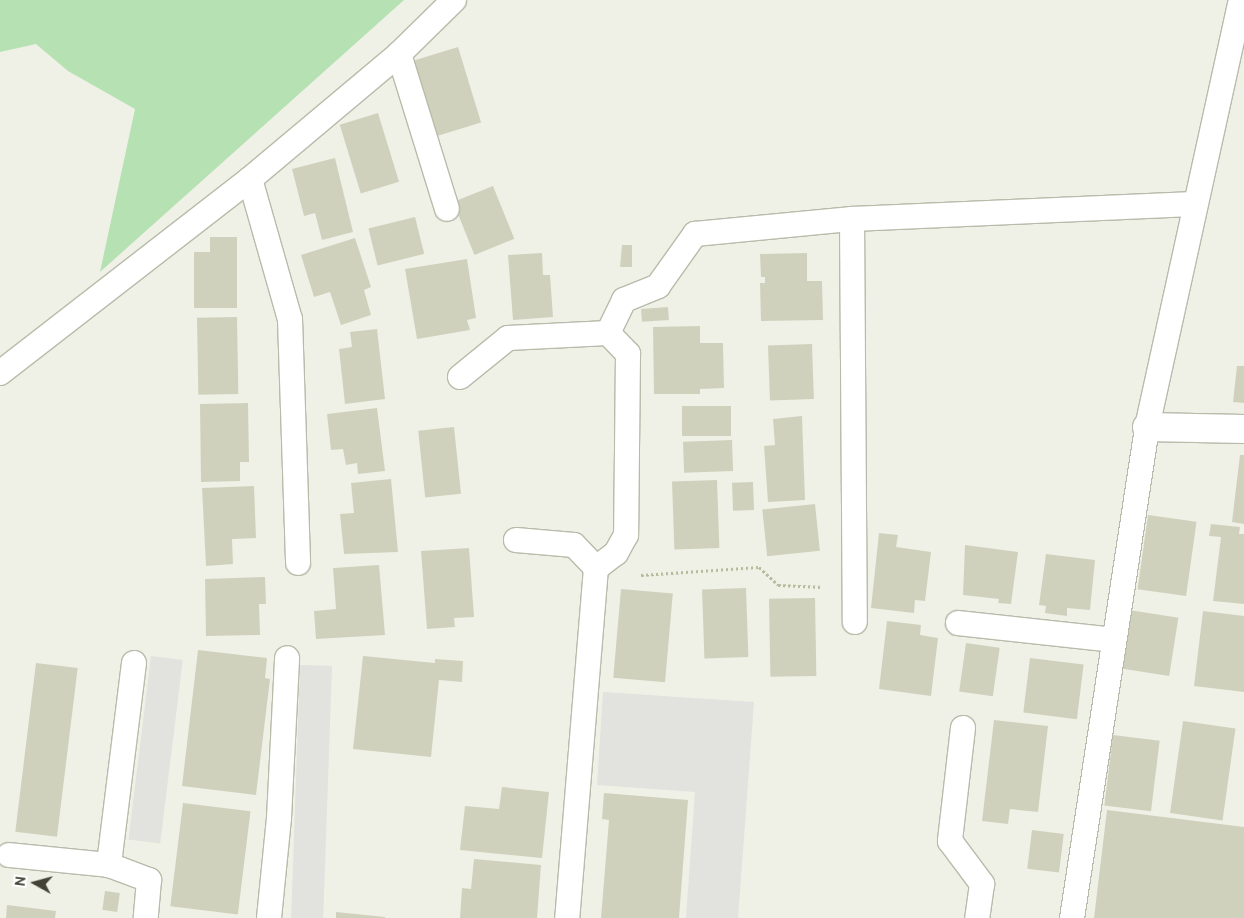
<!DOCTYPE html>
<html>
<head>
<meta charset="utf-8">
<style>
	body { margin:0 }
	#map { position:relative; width:1244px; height:918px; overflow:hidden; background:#eff1e6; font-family:Cabin,sans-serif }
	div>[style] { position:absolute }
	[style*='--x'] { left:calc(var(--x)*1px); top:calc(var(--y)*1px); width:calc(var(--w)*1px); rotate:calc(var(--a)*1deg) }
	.green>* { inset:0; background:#b6e1b2 }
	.parking>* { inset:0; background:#e2e2de; transform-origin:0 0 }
	.building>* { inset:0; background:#d0d1bd; transform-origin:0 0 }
	.path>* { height:3px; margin-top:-1.5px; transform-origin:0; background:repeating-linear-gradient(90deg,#b8bc9c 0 2.5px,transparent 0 5px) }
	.roads { filter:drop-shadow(1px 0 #b9bbaa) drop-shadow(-1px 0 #b9bbaa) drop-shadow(0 1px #b9bbaa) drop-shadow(0 -1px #b9bbaa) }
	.lane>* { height:24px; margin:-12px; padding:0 12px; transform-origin:12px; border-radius:12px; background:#fff }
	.street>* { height:28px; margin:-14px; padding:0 14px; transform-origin:14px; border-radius:14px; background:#fff }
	span { translate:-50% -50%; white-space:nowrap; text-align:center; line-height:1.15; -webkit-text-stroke:4px #fff; paint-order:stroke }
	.north { position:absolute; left:10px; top:858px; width:50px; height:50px; -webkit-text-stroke:4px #fff; paint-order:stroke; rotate:277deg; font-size:14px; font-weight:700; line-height:20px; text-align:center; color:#424336 }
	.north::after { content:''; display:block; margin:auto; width:18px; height:22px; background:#424336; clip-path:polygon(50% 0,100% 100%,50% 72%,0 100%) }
</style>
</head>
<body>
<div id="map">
	<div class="green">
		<div style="clip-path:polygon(0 0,404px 0,100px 272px,135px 109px,68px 71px,36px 44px,0 52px)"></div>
	</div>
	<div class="parking">
		<div style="left:151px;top:656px;width:32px;height:185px;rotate:7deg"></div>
		<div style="left:300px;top:665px;width:32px;height:253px;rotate:2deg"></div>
		<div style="clip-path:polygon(603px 692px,754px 702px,738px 918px,686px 918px,695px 792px,597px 785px)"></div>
	</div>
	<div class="building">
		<div style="left:458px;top:47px;width:79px;height:46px;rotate:73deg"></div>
		<div style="left:378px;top:113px;width:72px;height:40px;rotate:73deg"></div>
		<div style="clip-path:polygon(335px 158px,353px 232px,322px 240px,315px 213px,304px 216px,292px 169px)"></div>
		<div style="left:493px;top:186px;width:57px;height:43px;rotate:68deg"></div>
		<div style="left:415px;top:217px;width:38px;height:48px;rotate:76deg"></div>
		<div style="clip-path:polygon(210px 237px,237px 237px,237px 308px,194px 308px,194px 252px,210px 252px)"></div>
		<div style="clip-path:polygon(355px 238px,371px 287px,364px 290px,371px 315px,341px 325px,330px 292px,314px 297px,301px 255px)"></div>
		<div style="clip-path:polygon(622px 245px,632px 245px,632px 267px,620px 267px)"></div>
		<div style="clip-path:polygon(542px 253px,543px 275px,550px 275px,553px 317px,513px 320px,508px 255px)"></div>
		<div style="clip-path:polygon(807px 253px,807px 281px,822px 281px,823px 320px,761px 321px,760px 283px,765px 283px,765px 277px,761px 277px,760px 254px)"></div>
		<div style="clip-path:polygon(467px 259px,476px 318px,467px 320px,470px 330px,417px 339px,405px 269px)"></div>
		<div style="left:668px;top:307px;width:13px;height:27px;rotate:86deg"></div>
		<div style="left:237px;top:317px;width:77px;height:40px;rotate:89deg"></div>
		<div style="clip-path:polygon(700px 326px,700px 343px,723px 343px,724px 388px,700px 389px,700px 394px,654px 394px,653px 327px)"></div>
		<div style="clip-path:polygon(377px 329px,385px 399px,345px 404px,339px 349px,352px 347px,350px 332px)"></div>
		<div style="left:812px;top:344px;width:55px;height:44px;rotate:88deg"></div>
		<div style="clip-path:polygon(1237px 366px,1244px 366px,1244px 403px,1233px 402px)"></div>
		<div style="clip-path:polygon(248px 403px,249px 462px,240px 462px,240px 481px,201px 482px,200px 404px)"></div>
		<div style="left:731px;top:406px;width:30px;height:49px;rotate:90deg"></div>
		<div style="clip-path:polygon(377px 408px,385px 471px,358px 474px,357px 463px,346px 465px,343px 449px,331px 450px,327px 414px)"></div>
		<div style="clip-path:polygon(802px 416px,805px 500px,768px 502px,764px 446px,775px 445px,773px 419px)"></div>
		<div style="left:454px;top:427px;width:67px;height:36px;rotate:84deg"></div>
		<div style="left:732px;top:440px;width:31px;height:49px;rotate:88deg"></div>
		<div style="clip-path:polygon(1240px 455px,1244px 455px,1244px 524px,1232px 522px)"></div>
		<div style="clip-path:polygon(391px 479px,398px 552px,344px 554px,340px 514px,354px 513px,351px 483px)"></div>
		<div style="left:717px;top:480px;width:68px;height:45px;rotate:88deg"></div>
		<div style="left:753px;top:482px;width:28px;height:21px;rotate:88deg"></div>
		<div style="clip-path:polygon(254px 486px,256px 538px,232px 539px,233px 564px,206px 566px,202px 488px)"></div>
		<div style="left:815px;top:504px;width:47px;height:53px;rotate:84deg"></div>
		<div style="left:1148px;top:515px;width:49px;height:75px;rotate:8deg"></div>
		<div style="clip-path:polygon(1211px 524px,1240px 527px,1239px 534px,1244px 534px,1244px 604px,1213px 601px,1221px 537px,1209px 536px)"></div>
		<div style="clip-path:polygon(879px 533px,898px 535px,896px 547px,931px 552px,925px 601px,915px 600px,914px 613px,871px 608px)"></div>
		<div style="clip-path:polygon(965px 545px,1018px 552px,1011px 604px,998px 603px,999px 599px,963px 595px)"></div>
		<div style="clip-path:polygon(469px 548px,474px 617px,454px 618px,455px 627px,427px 629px,421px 551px)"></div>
		<div style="clip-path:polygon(1046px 554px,1095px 560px,1090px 610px,1067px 608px,1067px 616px,1045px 613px,1046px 606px,1039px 605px)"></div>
		<div style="clip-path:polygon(379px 565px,385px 635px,316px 639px,314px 611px,336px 609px,333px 568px)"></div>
		<div style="clip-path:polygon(265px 577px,266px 604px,259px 604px,260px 635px,206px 636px,205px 579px)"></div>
		<div style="left:746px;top:588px;width:69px;height:44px;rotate:88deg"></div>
		<div style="left:621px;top:589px;width:52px;height:89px;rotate:5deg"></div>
		<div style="left:815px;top:598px;width:78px;height:46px;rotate:89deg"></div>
		<div style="left:1129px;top:610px;width:50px;height:59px;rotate:9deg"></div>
		<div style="clip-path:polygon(1203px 611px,1244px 616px,1244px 692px,1194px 686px)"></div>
		<div style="clip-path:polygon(887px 621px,921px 625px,920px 635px,938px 638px,931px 696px,879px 689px)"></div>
		<div style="left:966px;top:643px;width:34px;height:49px;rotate:8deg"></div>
		<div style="clip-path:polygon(198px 650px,267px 658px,265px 678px,270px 679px,256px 795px,182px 786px)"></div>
		<div style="clip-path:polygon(363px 656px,435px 663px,435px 659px,463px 661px,462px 682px,439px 680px,431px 757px,353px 749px)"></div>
		<div style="left:1030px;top:658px;width:54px;height:55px;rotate:7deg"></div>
		<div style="left:36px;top:663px;width:42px;height:170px;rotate:7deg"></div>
		<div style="clip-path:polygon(994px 720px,1048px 726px,1038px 812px,1010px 809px,1008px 824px,982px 821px)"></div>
		<div style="left:1183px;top:721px;width:53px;height:93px;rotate:8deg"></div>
		<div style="left:1113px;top:735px;width:47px;height:71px;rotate:7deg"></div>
		<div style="clip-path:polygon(502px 787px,549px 792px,542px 858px,460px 850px,465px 806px,499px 809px)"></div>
		<div style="clip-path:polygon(604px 793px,688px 800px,679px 918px,601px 918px,609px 820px,602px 819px)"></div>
		<div style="left:183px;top:803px;width:68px;height:104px;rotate:7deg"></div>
		<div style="clip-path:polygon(1107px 810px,1244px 827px,1244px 918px,1094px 918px)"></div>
		<div style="left:1032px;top:830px;width:32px;height:39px;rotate:7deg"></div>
		<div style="clip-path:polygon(474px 859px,541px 865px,537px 918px,460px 918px,462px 888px,471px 889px)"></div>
		<div style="left:105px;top:891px;width:15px;height:19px;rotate:8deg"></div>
		<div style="clip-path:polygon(7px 905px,56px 911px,55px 918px,6px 918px)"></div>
		<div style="clip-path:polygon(336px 912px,385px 917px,385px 918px,336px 918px)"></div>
	</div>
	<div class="path">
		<div style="--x:641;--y:575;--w:118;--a:-3.9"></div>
		<div style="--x:759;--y:567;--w:26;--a:43"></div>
		<div style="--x:778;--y:585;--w:44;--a:2.6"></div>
	</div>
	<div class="roads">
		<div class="lane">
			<div style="--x:399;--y:54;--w:162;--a:72.8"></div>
			<div style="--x:250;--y:179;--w:146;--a:74.1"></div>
			<div style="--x:290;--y:319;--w:244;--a:88.1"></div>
			<div style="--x:852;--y:219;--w:403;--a:89.6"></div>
			<div style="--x:608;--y:333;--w:37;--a:-64"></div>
			<div style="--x:624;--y:300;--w:37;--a:-22"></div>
			<div style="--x:658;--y:286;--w:64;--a:-54.6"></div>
			<div style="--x:695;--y:234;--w:158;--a:-5.5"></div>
			<div style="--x:852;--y:219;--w:342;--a:-2.5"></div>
			<div style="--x:0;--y:373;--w:316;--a:-37.8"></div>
			<div style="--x:250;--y:179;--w:194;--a:-40"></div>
			<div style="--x:399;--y:54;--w:77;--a:-44.5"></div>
			<div style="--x:460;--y:377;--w:62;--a:-39.1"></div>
			<div style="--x:508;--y:338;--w:100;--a:-2.9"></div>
			<div style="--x:608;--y:333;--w:29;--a:46"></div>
			<div style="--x:628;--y:354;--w:181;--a:90.6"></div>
			<div style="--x:626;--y:535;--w:21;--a:119"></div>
			<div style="--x:616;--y:553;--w:25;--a:143"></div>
			<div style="--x:516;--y:540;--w:58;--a:4.9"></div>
			<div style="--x:574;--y:545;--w:32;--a:46"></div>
			<div style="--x:596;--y:568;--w:351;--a:94.7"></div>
			<div style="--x:958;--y:623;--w:157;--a:6.2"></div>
			<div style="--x:134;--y:663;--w:204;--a:97.1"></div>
			<div style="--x:109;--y:865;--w:43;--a:20.6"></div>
			<div style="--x:149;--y:880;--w:38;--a:95"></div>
			<div style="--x:963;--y:728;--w:114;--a:96.6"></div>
			<div style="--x:950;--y:841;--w:54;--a:53.3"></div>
			<div style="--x:982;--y:884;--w:34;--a:98"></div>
			<div style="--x:9;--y:855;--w:100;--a:5.7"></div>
			<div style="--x:269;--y:918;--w:100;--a:-84.3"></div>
			<div style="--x:279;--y:818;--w:160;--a:-87.1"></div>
			<div style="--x:1072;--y:918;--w:497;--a:-81.3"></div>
			<div style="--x:1147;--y:427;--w:437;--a:-77.6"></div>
		</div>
		<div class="street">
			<div style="--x:1147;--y:427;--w:97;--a:1.2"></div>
		</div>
	</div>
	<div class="north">N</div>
</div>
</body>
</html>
